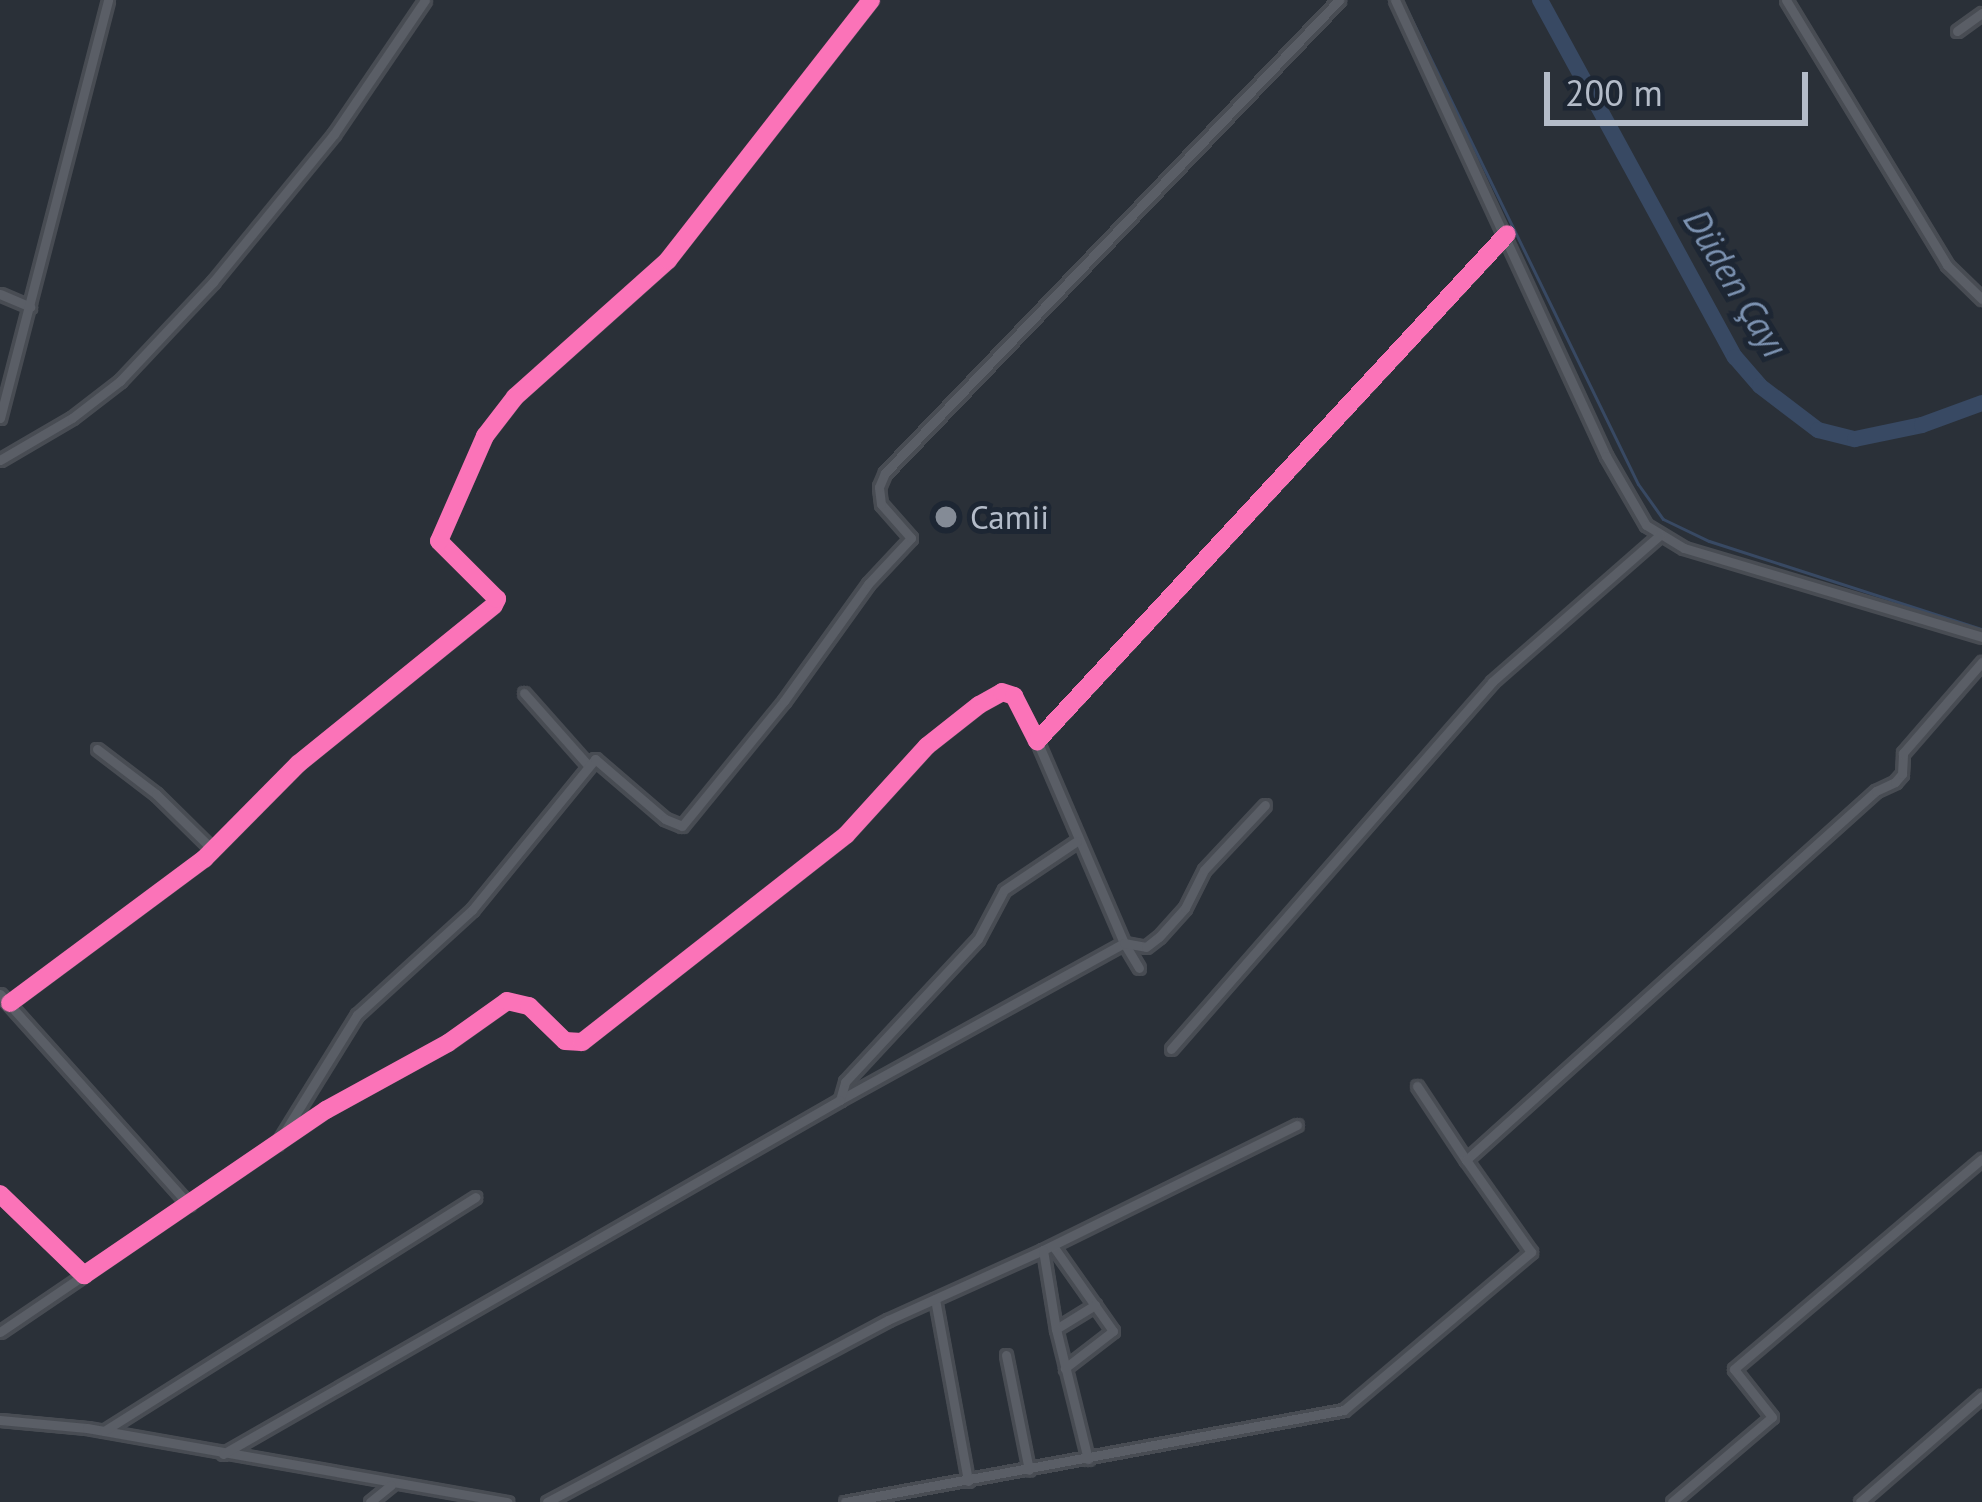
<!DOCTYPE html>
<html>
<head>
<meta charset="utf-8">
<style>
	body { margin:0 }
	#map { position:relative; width:1982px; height:1502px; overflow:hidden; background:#2a3038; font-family:"PT Sans",sans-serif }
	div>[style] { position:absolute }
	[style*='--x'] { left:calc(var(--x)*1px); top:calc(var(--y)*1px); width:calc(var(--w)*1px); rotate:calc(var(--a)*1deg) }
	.stream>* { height:3px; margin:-1.5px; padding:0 1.5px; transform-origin:1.5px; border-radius:1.5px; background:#384963 }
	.river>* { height:16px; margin:-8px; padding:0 8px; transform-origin:8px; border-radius:8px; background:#384963 }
	.roads { filter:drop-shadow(3px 0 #484c53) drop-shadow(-3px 0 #484c53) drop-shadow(0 3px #484c53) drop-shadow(0 -3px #484c53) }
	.minor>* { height:9px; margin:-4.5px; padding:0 4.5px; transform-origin:4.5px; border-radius:4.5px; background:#5a5e66 }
	.cycleway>* { height:18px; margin:-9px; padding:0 9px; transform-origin:9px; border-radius:9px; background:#fb73b8 }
	.dots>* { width:33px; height:33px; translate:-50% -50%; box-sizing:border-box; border:6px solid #1d2633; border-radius:50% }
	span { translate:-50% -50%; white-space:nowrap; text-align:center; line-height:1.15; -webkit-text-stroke:10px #1d2633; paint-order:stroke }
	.poi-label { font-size:33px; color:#b4bcc9 }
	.left { translate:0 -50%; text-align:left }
	.water-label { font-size:36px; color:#7c92b1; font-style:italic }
	.scale { position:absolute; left:1544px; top:72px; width:264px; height:54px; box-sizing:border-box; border:6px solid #b4bcc9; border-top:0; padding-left:15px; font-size:36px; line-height:42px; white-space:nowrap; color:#b4bcc9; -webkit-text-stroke:9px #1d2633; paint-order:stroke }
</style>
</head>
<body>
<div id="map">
	<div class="stream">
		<div style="--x:1402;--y:0;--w:538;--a:64.01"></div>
		<div style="--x:1638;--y:484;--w:43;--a:54.5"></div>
		<div style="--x:1663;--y:519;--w:51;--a:25.6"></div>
		<div style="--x:1709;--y:541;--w:287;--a:17.9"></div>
	</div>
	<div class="river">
		<div style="--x:1540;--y:0;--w:407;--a:61.4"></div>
		<div style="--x:1735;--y:357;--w:38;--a:49"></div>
		<div style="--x:1760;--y:386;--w:73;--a:37.2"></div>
		<div style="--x:1818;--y:430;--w:38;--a:14"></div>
		<div style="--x:1855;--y:439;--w:68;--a:-11.8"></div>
		<div style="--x:1922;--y:425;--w:64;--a:-20.1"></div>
	</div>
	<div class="roads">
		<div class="minor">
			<div style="--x:1395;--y:0;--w:502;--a:65.17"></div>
			<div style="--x:1606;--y:456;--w:80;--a:59.9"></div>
			<div style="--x:1646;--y:525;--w:44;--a:31.2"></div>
			<div style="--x:1684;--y:548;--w:311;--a:16.6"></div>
			<div style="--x:1786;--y:0;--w:310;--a:58.7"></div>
			<div style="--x:1947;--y:265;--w:49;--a:44.2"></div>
			<div style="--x:1957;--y:31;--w:31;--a:-36"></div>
			<div style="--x:0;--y:294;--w:33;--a:23"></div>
			<div style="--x:0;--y:418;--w:432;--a:-75.5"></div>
			<div style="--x:0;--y:460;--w:83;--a:-30.3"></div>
			<div style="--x:72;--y:418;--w:61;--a:-37.6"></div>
			<div style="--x:120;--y:381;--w:136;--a:-46.8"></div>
			<div style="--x:213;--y:282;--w:191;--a:-50.7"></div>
			<div style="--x:334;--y:134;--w:162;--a:-55.8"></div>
			<div style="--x:524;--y:693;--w:96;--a:48.4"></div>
			<div style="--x:1037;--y:741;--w:220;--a:66.7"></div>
			<div style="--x:1124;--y:943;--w:325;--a:151.1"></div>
			<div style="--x:840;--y:1100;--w:19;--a:-74"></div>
			<div style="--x:845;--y:1082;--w:195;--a:-47.1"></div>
			<div style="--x:978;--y:939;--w:55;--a:-62"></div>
			<div style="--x:1004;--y:890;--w:88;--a:-33.9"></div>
			<div style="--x:97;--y:749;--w:74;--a:37.3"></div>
			<div style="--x:156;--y:794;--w:78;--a:44.5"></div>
			<div style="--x:1139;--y:968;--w:29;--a:-121"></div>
			<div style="--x:1124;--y:943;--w:22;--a:10"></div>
			<div style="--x:1146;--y:947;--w:16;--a:-38"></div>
			<div style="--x:1159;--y:937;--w:39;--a:-48"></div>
			<div style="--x:1185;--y:908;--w:42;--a:-63.4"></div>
			<div style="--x:1204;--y:870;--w:89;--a:-46.8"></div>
			<div style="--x:0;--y:994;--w:283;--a:48.1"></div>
			<div style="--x:10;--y:1003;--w:242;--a:-36.6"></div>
			<div style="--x:204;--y:859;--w:134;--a:-45.3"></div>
			<div style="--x:298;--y:764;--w:252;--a:-39"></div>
			<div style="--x:494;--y:605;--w:7;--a:-63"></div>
			<div style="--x:497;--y:599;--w:82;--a:-135"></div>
			<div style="--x:439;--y:541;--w:115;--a:-66.3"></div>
			<div style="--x:485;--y:436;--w:49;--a:-52.4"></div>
			<div style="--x:515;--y:397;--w:205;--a:-41.8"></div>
			<div style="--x:668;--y:260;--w:330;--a:-52"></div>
			<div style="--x:1171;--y:1049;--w:488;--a:-48.8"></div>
			<div style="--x:1492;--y:682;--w:223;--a:-41.2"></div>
			<div style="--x:1417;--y:1086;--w:89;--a:56.5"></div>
			<div style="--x:1466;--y:1160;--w:552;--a:-41.99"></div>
			<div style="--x:1876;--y:791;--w:21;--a:-25"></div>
			<div style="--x:1895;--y:782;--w:11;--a:-49"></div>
			<div style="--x:1902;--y:774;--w:21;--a:-87"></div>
			<div style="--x:1903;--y:753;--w:121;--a:-49"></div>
			<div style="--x:277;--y:1144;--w:152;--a:-58.2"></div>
			<div style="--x:357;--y:1015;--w:156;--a:-42.4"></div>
			<div style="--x:472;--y:910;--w:195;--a:-50.8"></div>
			<div style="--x:595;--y:759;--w:92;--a:40.6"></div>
			<div style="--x:665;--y:819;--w:18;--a:22"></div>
			<div style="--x:682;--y:826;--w:161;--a:-50.8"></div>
			<div style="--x:784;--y:701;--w:144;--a:-54.3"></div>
			<div style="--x:868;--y:584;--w:63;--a:-46.9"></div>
			<div style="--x:911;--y:538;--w:45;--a:-131.4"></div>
			<div style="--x:881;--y:504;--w:17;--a:-97"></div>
			<div style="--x:879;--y:487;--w:15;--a:-67"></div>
			<div style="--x:885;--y:473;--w:656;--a:-46.17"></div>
			<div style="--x:0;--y:1194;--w:117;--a:44"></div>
			<div style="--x:84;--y:1275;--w:293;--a:-34.3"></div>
			<div style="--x:326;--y:1110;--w:139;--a:-28.8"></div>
			<div style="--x:448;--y:1043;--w:72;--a:-35.4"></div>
			<div style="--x:507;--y:1001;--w:23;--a:13"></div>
			<div style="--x:529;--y:1006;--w:50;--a:44.2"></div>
			<div style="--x:565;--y:1041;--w:17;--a:3"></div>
			<div style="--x:582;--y:1042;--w:335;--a:-38.1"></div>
			<div style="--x:846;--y:835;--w:120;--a:-47.7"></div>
			<div style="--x:927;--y:746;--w:66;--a:-38.3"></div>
			<div style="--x:979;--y:705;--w:26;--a:-29"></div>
			<div style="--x:1002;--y:692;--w:13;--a:18"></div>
			<div style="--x:1014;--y:696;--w:51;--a:62.9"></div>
			<div style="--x:1037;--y:741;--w:691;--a:-47.17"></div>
			<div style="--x:1053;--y:1246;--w:104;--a:54.8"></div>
			<div style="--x:1113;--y:1331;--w:61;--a:142.4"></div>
			<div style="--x:1043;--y:1250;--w:283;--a:-26.2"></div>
			<div style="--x:935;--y:1299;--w:185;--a:79.7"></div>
			<div style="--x:1056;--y:1329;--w:46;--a:-31.6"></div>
			<div style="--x:0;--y:1332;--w:102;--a:-34.2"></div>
			<div style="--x:1006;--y:1355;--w:117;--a:78.7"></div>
			<div style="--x:0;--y:1420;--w:87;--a:5.3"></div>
			<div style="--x:87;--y:1428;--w:427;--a:10"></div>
			<div style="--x:104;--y:1431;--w:439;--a:-32.2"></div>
			<div style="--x:223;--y:1454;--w:711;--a:-29.84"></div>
			<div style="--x:370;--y:1502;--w:27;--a:-39"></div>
			<div style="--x:547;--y:1502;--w:387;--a:-28.1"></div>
			<div style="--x:888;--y:1320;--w:170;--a:-24.3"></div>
			<div style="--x:1043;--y:1250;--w:80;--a:80.7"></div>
			<div style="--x:1056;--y:1329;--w:134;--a:76.2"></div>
			<div style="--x:845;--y:1502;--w:507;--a:-10.45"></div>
			<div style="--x:1344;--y:1410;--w:245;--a:-40.2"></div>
			<div style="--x:1531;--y:1252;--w:113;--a:-125.2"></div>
			<div style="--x:1672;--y:1502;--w:131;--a:-40.4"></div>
			<div style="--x:1772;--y:1417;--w:61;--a:-128.4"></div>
			<div style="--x:1734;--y:1369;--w:325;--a:-40.3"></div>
			<div style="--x:1860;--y:1502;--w:162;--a:-41"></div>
		</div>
	</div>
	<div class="cycleway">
		<div style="--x:10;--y:1003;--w:242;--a:-36.6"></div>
		<div style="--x:204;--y:859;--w:134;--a:-45.3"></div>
		<div style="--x:298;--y:764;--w:252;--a:-39"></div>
		<div style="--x:494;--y:605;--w:7;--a:-63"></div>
		<div style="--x:497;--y:599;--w:82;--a:-135"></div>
		<div style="--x:439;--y:541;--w:115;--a:-66.3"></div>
		<div style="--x:485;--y:436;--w:49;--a:-52.4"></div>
		<div style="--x:515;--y:397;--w:205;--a:-41.8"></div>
		<div style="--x:668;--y:260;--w:330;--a:-52"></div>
		<div style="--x:0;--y:1194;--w:117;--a:44"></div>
		<div style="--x:84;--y:1275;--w:293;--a:-34.3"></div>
		<div style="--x:326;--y:1110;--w:139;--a:-28.8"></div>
		<div style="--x:448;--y:1043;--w:72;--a:-35.4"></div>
		<div style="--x:507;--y:1001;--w:23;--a:13"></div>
		<div style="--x:529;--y:1006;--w:50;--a:44.2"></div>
		<div style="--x:565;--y:1041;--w:17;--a:3"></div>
		<div style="--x:582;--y:1042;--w:335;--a:-38.1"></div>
		<div style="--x:846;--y:835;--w:120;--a:-47.7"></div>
		<div style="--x:927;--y:746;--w:66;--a:-38.3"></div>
		<div style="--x:979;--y:705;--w:26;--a:-29"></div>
		<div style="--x:1002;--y:692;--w:13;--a:18"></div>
		<div style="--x:1014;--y:696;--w:51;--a:62.9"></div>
		<div style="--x:1037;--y:741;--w:691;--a:-47.17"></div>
	</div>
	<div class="dots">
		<div style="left:946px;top:517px;background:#848b96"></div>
	</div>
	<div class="poi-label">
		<span class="left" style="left:970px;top:517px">Camii</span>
	</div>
	<div class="water-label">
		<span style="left:1736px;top:283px;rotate:59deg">Düden Çayı</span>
	</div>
	<div class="scale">200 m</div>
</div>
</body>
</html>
